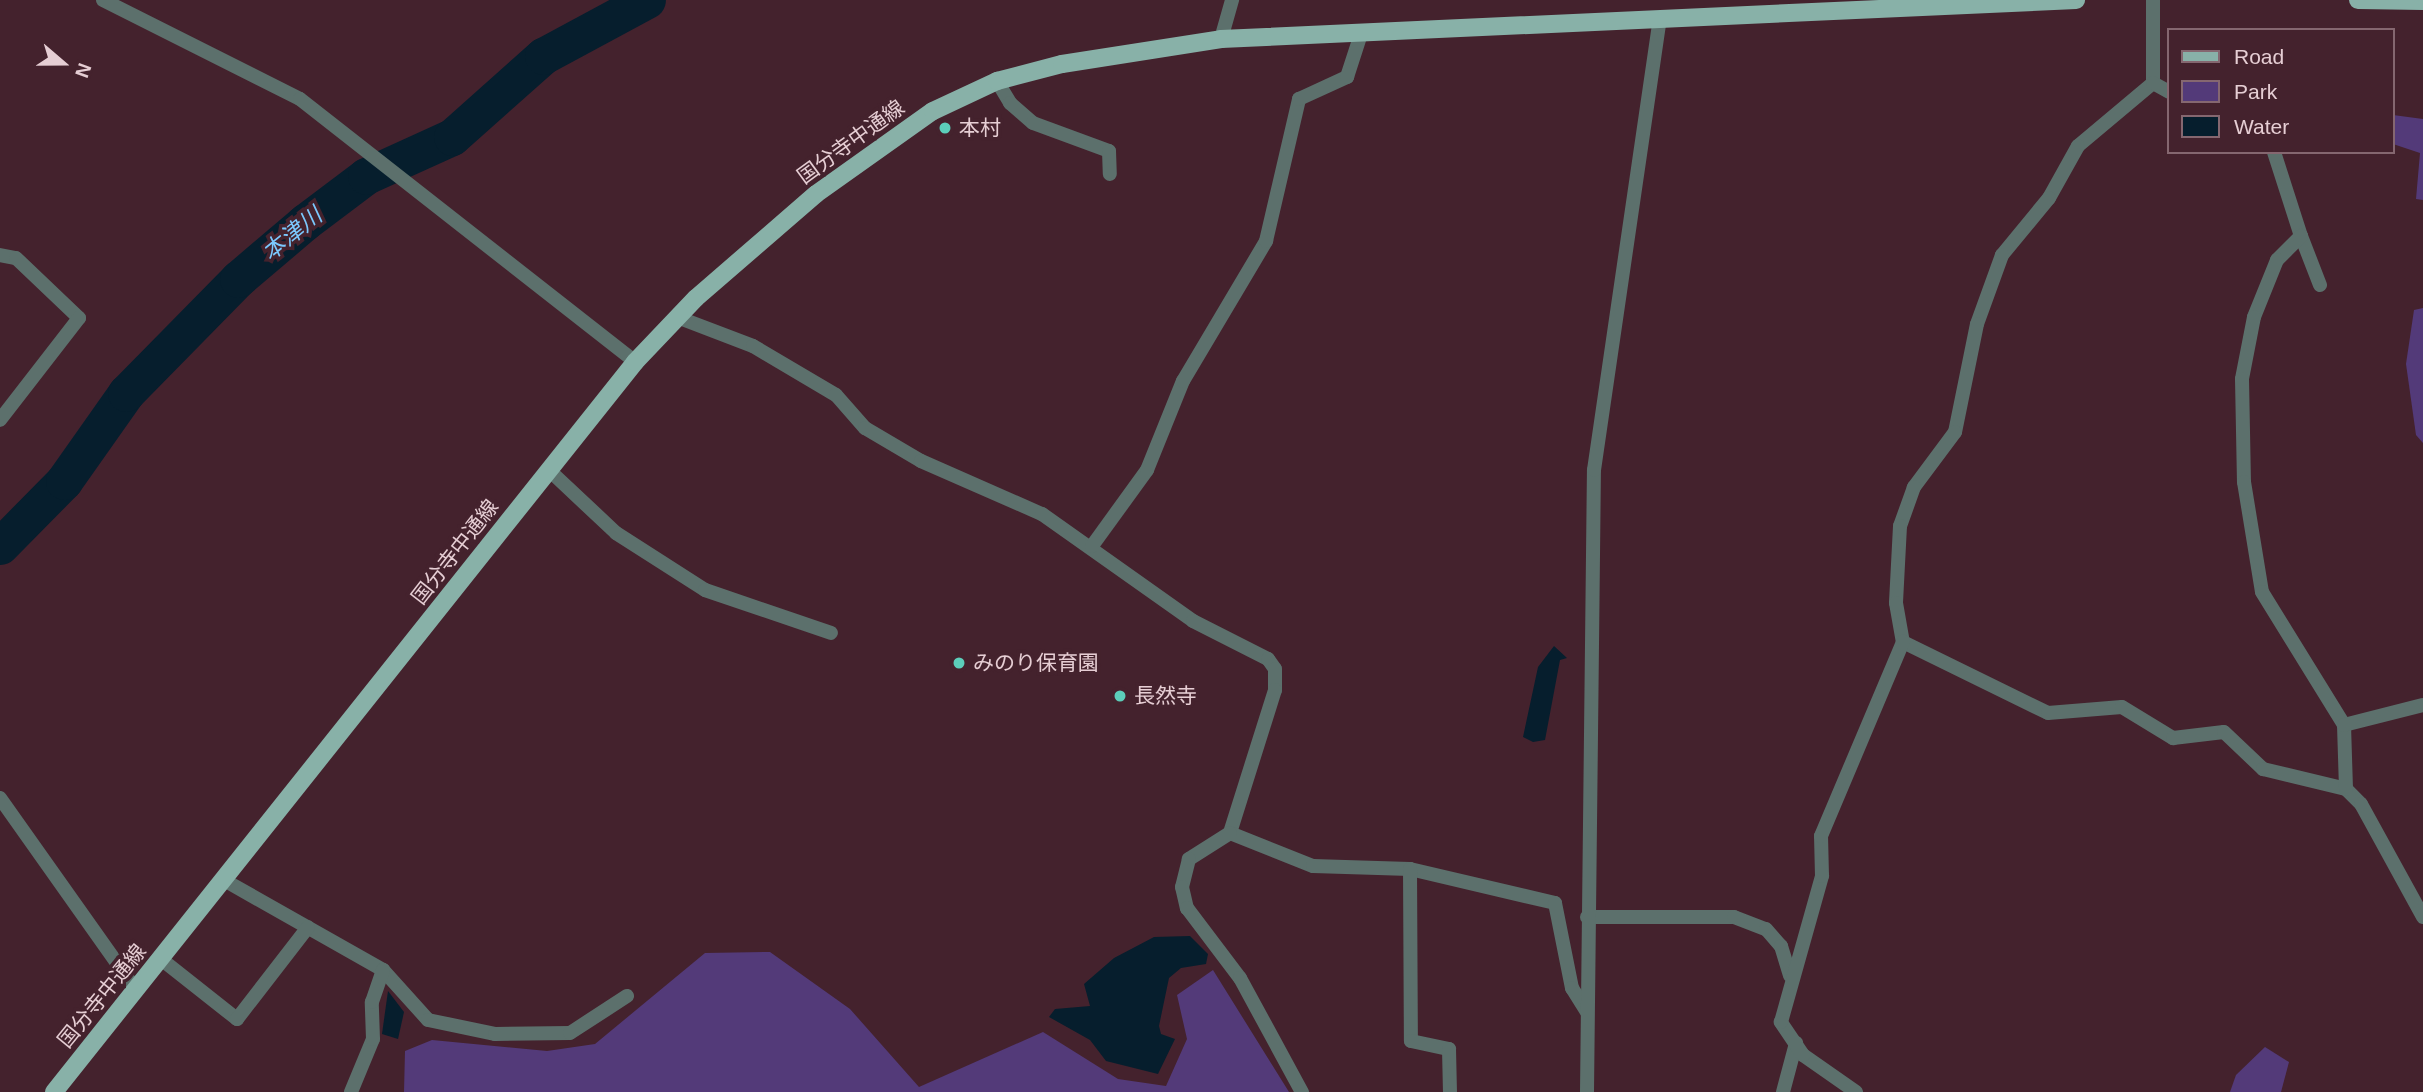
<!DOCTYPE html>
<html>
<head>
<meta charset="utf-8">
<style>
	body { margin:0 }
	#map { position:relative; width:2423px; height:1092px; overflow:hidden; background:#44222d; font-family:Arial,"Noto Sans JP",sans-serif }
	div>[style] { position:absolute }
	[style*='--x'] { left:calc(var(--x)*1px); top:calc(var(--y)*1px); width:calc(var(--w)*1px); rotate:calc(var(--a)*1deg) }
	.green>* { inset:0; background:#533a79 }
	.water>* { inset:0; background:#061e2d }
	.river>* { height:37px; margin:-18.5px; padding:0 18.5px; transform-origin:18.5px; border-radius:18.5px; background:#061e2d }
	.minor>* { height:14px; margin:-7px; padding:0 7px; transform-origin:7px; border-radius:7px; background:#5c706c }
	.primary>* { height:18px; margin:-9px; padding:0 9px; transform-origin:9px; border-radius:9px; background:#88b1a8 }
	.dots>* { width:19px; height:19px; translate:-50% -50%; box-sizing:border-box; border:4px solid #44222d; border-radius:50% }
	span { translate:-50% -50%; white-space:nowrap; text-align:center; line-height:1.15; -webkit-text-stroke:7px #44222d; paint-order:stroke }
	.poi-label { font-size:21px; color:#e6ced4 }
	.left { translate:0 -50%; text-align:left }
	.street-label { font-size:21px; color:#e6ced4 }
	.water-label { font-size:23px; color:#7bc8fd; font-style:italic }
	.legend { position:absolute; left:2167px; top:28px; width:228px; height:126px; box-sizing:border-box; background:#44222d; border:2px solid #856770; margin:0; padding:9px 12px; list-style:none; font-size:21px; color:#e6ced4 }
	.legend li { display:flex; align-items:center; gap:14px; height:35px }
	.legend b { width:35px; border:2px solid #856770 }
	.north { position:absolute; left:28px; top:28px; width:70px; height:70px; -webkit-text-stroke:5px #44222d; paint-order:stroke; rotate:110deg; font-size:19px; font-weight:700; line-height:28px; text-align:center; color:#e6ced4 }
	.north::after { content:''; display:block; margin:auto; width:24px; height:32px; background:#e6ced4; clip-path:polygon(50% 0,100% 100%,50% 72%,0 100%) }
</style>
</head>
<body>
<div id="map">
	<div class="green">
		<div style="clip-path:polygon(2393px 115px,2423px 119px,2423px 200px,2416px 199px,2420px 153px,2393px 144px)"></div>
		<div style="clip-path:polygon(2423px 308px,2423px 443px,2416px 435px,2406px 364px,2414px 310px)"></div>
		<div style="clip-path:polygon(770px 952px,850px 1009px,919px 1087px,1043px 1032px,1118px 1079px,1166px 1086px,1187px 1039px,1177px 995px,1213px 970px,1289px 1092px,404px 1092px,405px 1051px,432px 1040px,547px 1051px,595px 1044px,705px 953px)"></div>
		<div style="clip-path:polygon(2265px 1047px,2289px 1062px,2281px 1092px,2230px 1092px,2236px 1075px)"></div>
	</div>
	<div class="water">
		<div style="clip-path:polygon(1554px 646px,1567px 658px,1560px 660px,1545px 740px,1533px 742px,1523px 737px,1538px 667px)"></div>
		<div style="clip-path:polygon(1190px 936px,1208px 954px,1206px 964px,1181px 968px,1169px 978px,1159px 1026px,1161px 1034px,1175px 1039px,1158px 1074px,1106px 1061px,1090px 1040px,1049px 1017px,1055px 1009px,1090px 1006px,1084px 984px,1114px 958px,1154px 937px)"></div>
		<div style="clip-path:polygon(388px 991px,404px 1012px,398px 1039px,382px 1034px)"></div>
	</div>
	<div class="river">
		<div style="--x:0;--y:546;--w:91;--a:-45.4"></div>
		<div style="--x:64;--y:481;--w:108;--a:-54.8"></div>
		<div style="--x:126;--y:393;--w:160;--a:-45.5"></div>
		<div style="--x:238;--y:279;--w:88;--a:-40.4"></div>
		<div style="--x:305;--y:222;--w:76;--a:-37"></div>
		<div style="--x:366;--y:176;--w:94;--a:-24.4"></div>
		<div style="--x:452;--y:137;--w:122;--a:-41.7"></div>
		<div style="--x:543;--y:56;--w:118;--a:-28.3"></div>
	</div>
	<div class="minor">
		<div style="--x:103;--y:0;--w:220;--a:26.7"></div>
		<div style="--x:300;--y:99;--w:426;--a:38.1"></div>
		<div style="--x:2153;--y:0;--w:83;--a:90"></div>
		<div style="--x:2153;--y:83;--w:98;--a:140"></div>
		<div style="--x:2078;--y:146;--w:60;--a:119.1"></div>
		<div style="--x:2049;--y:198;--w:74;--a:129.5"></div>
		<div style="--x:2002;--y:255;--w:73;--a:109.9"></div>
		<div style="--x:1977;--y:324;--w:110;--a:101.5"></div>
		<div style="--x:1955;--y:432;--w:69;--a:126.7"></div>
		<div style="--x:1914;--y:487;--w:41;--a:109.7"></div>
		<div style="--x:1900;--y:526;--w:77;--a:93"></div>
		<div style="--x:1896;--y:603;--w:40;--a:80"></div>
		<div style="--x:1903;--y:642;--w:161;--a:26.1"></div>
		<div style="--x:2048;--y:713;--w:74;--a:-4.6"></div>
		<div style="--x:2122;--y:707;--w:60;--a:31.3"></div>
		<div style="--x:2173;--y:738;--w:51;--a:-6.7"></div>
		<div style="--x:2224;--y:732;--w:54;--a:43.5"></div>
		<div style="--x:2263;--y:769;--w:85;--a:13.5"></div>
		<div style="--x:2346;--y:789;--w:21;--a:45"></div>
		<div style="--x:2361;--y:804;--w:129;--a:61.2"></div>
		<div style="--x:1221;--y:39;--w:41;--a:-74.2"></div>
		<div style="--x:997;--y:81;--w:26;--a:59"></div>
		<div style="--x:1010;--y:103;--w:30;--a:41"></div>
		<div style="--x:1033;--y:123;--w:81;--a:20.2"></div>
		<div style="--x:1109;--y:151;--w:23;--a:88"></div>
		<div style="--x:2153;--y:83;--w:18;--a:29"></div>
		<div style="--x:2274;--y:152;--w:88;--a:72.2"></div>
		<div style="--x:0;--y:255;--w:16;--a:11"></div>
		<div style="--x:16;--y:258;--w:87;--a:43.6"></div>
		<div style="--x:79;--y:318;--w:129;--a:127.8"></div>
		<div style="--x:2320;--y:285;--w:53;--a:-111.2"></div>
		<div style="--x:2301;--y:236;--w:34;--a:135"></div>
		<div style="--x:2277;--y:260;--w:61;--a:112"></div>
		<div style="--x:2254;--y:317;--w:63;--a:101"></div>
		<div style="--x:2242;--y:379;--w:103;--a:88.9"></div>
		<div style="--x:2244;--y:482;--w:111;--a:80.7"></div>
		<div style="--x:2262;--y:592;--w:156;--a:58.3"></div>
		<div style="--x:2344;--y:725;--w:64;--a:88.2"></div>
		<div style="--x:677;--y:317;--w:81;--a:20.9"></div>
		<div style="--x:753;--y:346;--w:96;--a:30.6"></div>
		<div style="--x:836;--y:395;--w:44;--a:48.7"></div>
		<div style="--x:865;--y:428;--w:65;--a:30.5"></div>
		<div style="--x:921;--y:461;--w:132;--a:23.7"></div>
		<div style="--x:1042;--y:514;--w:185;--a:35.3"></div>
		<div style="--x:1193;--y:621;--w:84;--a:26.9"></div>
		<div style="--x:1268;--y:659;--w:12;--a:55"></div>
		<div style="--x:1275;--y:669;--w:21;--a:90"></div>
		<div style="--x:1275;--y:690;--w:150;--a:107.5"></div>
		<div style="--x:1230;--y:833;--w:89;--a:21.7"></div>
		<div style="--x:1313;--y:866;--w:97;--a:1.8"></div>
		<div style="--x:1410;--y:869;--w:149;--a:13.2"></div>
		<div style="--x:1555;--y:903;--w:87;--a:78.7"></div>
		<div style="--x:1572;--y:988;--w:28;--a:58"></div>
		<div style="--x:549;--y:470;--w:92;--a:43.2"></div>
		<div style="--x:616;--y:533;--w:106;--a:32.6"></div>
		<div style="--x:705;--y:590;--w:133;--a:18.8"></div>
		<div style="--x:1092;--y:546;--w:94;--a:-54.1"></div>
		<div style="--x:1147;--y:470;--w:96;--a:-68"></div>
		<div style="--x:1183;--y:381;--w:163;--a:-59.3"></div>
		<div style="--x:1266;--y:241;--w:146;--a:-76.9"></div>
		<div style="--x:1299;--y:99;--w:53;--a:-24.6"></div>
		<div style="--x:1347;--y:77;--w:45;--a:-72"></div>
		<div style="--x:2344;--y:725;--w:81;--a:-14.2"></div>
		<div style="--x:0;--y:798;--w:235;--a:54.7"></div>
		<div style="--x:1230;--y:833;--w:49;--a:147.6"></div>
		<div style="--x:1189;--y:859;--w:29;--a:104"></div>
		<div style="--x:1182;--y:887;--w:22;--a:77"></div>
		<div style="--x:1187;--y:908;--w:88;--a:52.9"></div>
		<div style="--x:1240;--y:978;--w:130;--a:61.5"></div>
		<div style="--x:1410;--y:869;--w:172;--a:89.7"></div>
		<div style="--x:1411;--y:1041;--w:39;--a:12"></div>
		<div style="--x:1449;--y:1049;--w:43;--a:88.7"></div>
		<div style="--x:224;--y:880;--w:183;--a:29.5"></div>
		<div style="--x:383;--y:970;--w:67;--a:48"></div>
		<div style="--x:428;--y:1020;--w:68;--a:11.8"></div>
		<div style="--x:495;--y:1034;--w:75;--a:-0.8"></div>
		<div style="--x:570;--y:1033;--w:68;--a:-33"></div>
		<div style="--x:1587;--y:917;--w:147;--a:0"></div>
		<div style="--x:1734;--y:917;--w:34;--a:21"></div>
		<div style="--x:1766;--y:929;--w:23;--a:49"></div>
		<div style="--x:1781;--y:946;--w:31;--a:73"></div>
		<div style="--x:161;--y:959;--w:97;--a:38.3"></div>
		<div style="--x:237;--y:1019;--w:116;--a:-52.3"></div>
		<div style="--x:351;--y:1092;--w:57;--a:-67.5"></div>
		<div style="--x:373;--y:1039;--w:37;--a:-92"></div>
		<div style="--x:372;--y:1002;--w:34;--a:-71"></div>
		<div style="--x:1587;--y:1092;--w:622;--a:-89.36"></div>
		<div style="--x:1594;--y:470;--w:452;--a:-81.7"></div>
		<div style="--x:1783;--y:1092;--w:51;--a:-75.1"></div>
		<div style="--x:1856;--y:1092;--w:65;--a:-145.1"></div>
		<div style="--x:1803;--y:1055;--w:40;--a:-124"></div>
		<div style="--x:1781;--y:1022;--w:152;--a:-74.3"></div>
		<div style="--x:1822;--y:876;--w:40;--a:-91.4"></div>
		<div style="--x:1821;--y:836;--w:211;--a:-67.1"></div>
	</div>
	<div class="primary">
		<div style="--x:2358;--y:0;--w:65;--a:0.9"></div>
		<div style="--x:54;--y:1092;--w:933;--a:-51.48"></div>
		<div style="--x:635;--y:362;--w:88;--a:-46.4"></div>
		<div style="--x:696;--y:298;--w:159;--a:-40.9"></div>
		<div style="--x:816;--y:194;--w:143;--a:-35.4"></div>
		<div style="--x:933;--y:111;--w:71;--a:-25.1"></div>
		<div style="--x:997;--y:81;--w:67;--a:-14.7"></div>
		<div style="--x:1062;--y:64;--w:161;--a:-8.9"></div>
		<div style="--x:1221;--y:39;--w:856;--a:-2.61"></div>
	</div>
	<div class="dots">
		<div style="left:945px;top:128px;background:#5cceba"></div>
		<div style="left:959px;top:663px;background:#5cceba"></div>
		<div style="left:1120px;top:696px;background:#5cceba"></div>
	</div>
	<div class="poi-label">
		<span class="left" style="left:959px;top:128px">本村</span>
		<span class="left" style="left:973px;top:663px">みのり保育園</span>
		<span class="left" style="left:1134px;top:696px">長然寺</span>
	</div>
	<div class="street-label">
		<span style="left:851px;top:142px;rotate:-36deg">国分寺中通線</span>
		<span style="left:455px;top:552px;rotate:-52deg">国分寺中通線</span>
		<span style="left:102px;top:996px;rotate:-51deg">国分寺中通線</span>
	</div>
	<div class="water-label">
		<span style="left:292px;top:234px;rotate:-39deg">本津川</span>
	</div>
	<ul class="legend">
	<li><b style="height:9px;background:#88b1a8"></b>Road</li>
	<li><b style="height:19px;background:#533a79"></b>Park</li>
	<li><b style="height:19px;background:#061e2d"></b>Water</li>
	</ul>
	<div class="north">N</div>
</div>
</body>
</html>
